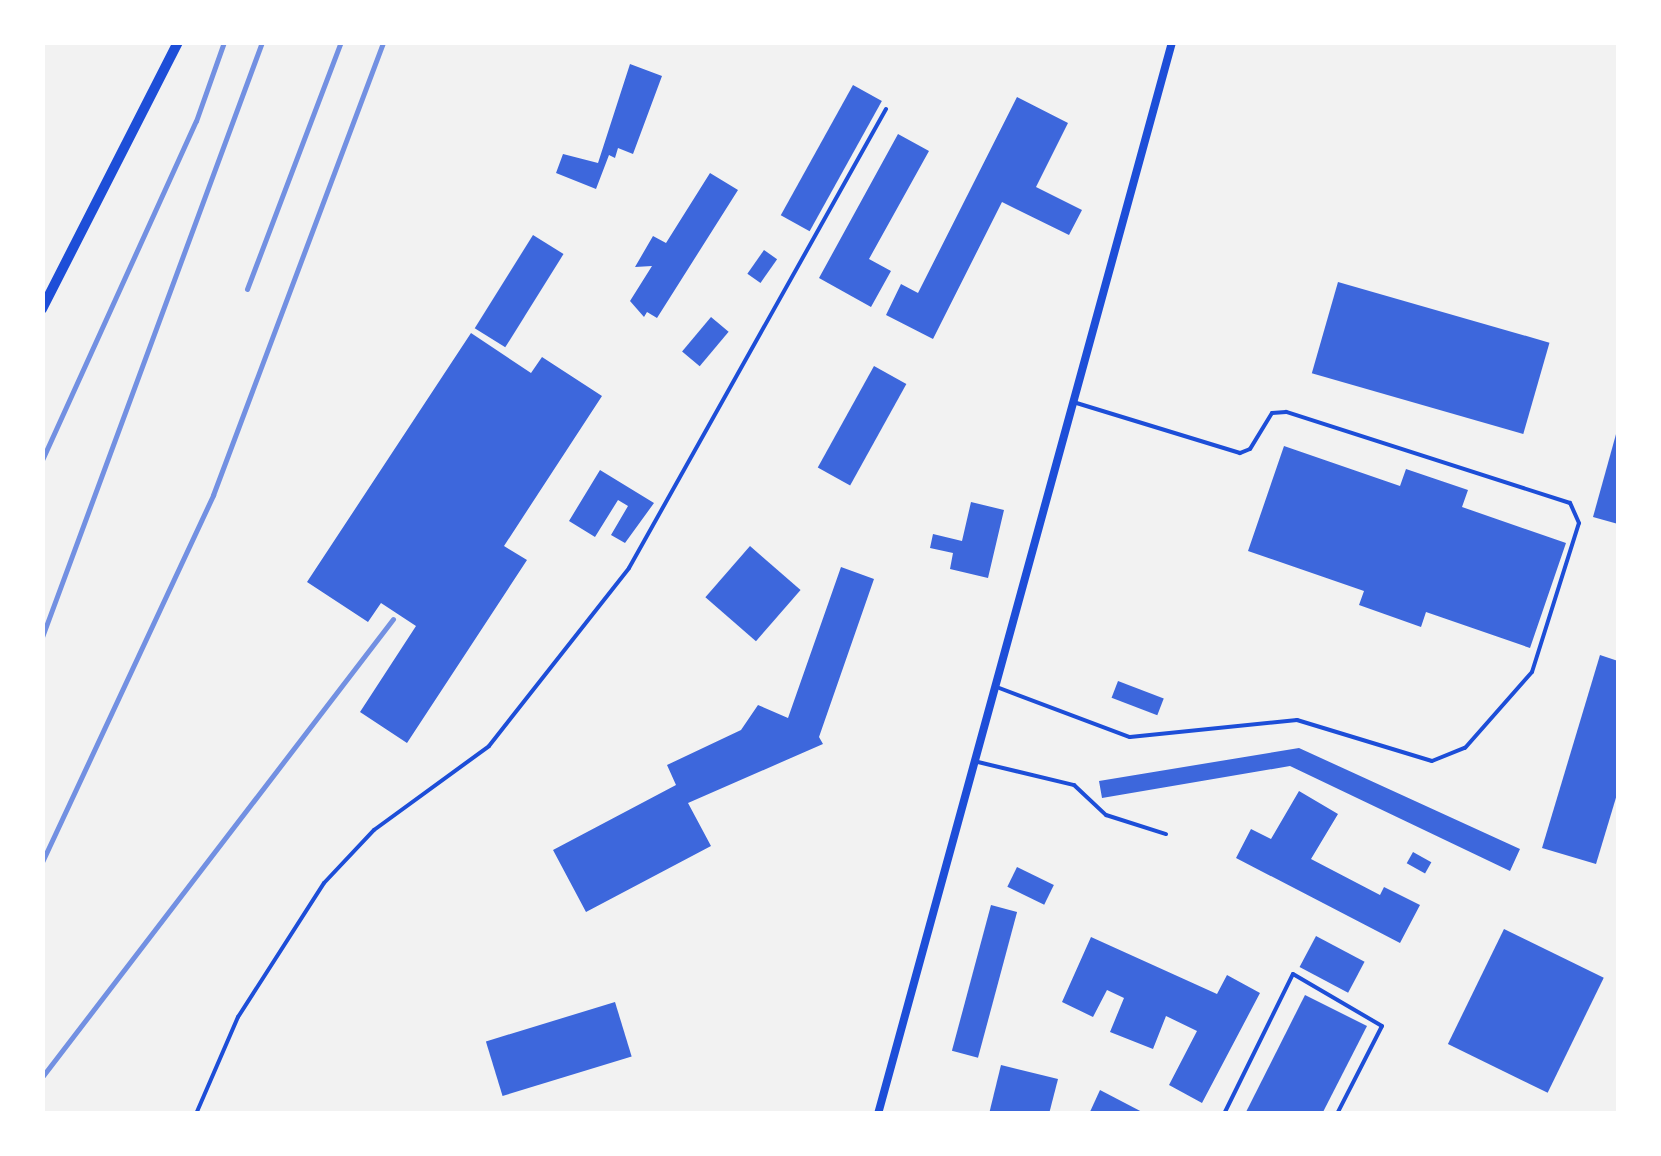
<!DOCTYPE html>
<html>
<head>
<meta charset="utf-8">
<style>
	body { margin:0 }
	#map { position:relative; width:1661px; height:1156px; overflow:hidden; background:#f2f2f2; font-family:"Nunito Sans",sans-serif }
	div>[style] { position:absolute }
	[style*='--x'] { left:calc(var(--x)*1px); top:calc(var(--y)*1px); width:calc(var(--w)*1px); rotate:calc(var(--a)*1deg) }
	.building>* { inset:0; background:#3d67dc; transform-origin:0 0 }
	.service>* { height:4px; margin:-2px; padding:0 2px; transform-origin:2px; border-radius:2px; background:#1d4ed8 }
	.minor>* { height:8px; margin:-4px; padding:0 4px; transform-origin:4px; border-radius:4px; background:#1d4ed8 }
	.tertiary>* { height:10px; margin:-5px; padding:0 5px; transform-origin:5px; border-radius:5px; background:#1d4ed8 }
	.rail>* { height:5px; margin:-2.5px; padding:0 2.5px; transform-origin:2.5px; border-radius:2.5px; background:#7290e2 }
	span { translate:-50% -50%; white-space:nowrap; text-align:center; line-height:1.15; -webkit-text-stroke:9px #fff; paint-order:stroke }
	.frame { position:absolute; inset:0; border:45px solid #fff; pointer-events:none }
</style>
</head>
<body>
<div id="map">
	<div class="building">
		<div style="clip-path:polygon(630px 64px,662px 76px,633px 154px,618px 148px,615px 158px,609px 155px,596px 189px,556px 173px,563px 154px,598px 163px)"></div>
		<div style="left:853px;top:85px;width:33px;height:149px;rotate:29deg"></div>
		<div style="clip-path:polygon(1017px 97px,1068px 123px,1036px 187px,1082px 210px,1069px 235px,1002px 202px,933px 339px,886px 315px,901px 284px,918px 293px)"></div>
		<div style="clip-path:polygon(898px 134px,929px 151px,869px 259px,891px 271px,871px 307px,819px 278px)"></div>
		<div style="clip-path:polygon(710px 173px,738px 190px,657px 318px,647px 312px,644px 317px,630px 301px,652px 266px,635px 267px,653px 236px,666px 243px)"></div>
		<div style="left:533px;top:235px;width:36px;height:110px;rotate:32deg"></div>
		<div style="left:764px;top:250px;width:16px;height:29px;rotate:35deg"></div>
		<div style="left:1338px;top:282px;width:220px;height:95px;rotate:16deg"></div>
		<div style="left:711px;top:317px;width:23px;height:45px;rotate:40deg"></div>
		<div style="clip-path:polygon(471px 333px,531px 373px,542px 357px,602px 396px,504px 546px,527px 560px,407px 743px,360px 712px,416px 626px,381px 603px,368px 622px,307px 582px)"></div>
		<div style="left:874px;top:366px;width:37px;height:116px;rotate:29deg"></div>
		<div style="clip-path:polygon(1618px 427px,1618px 524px,1593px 517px)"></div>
		<div style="clip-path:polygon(1284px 446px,1400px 486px,1406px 469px,1468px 490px,1462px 507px,1566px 543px,1530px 648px,1426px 612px,1421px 627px,1359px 605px,1364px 591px,1248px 551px)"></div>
		<div style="clip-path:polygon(600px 470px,654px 503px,625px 543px,611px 535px,628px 506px,618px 500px,595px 537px,569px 521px)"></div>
		<div style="clip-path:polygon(971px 502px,1004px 510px,988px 578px,950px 569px,953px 553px,930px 548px,933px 534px,962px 541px)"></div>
		<div style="left:750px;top:546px;width:67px;height:68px;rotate:41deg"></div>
		<div style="clip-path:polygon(841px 567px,874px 579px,819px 737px,823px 744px,688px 803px,711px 846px,586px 912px,553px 850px,676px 785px,667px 765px,741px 730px,758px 705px,788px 718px)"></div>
		<div style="clip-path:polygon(1600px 655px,1618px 661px,1618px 791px,1596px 864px,1542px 848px)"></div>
		<div style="left:1118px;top:681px;width:49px;height:18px;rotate:21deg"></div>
		<div style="clip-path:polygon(1299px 748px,1520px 849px,1510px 871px,1290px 766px,1102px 798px,1099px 781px)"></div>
		<div style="clip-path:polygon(1299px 791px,1338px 814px,1311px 859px,1380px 895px,1384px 887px,1420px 905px,1400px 943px,1236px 858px,1251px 829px,1271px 839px)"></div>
		<div style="left:1413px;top:852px;width:21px;height:13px;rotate:29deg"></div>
		<div style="left:1017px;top:867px;width:41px;height:22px;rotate:26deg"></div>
		<div style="left:991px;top:905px;width:27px;height:151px;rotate:15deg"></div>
		<div style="left:1504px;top:929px;width:111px;height:128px;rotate:26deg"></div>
		<div style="left:1316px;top:936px;width:55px;height:35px;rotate:28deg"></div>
		<div style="clip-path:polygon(1091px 937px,1217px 994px,1227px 975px,1260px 993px,1202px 1103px,1169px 1085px,1197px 1031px,1166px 1016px,1153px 1049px,1110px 1032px,1124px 998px,1107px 990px,1093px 1017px,1062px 1002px)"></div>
		<div style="clip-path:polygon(1305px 995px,1367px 1026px,1322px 1114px,1245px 1114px)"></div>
		<div style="left:615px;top:1002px;width:57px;height:135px;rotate:73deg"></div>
		<div style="clip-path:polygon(1001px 1065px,1058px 1079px,1049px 1114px,989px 1114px)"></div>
		<div style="clip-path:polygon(1100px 1090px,1146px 1114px,1089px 1114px)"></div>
	</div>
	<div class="service">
		<div style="--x:994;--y:686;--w:145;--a:20.6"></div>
		<div style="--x:1130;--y:737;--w:168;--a:-5.8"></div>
		<div style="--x:1297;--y:720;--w:141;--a:16.9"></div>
		<div style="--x:1432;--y:761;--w:35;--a:-22"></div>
		<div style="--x:1465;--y:748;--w:101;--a:-48.6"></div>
		<div style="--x:1532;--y:672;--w:156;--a:-72.5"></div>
		<div style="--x:1579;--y:523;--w:22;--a:-114"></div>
		<div style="--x:1570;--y:503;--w:298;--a:-162.2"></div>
		<div style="--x:1286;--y:412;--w:14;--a:176"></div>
		<div style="--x:1272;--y:413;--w:42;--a:121.4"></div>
		<div style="--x:1250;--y:449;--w:11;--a:158"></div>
		<div style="--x:1240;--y:453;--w:171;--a:-163"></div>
		<div style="--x:978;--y:762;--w:99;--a:13.5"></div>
		<div style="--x:1074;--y:785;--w:44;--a:43.2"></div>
		<div style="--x:1106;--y:815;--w:63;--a:17.6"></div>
		<div style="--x:196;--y:1114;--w:106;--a:-66.6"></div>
		<div style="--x:238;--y:1017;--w:159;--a:-57.3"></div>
		<div style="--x:324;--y:883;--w:73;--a:-46.7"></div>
		<div style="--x:374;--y:830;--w:142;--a:-36.1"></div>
		<div style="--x:489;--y:746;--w:226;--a:-51.8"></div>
		<div style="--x:629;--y:568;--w:526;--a:-60.75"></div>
		<div style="--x:1224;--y:1114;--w:156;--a:-63.8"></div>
		<div style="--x:1293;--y:974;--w:103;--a:30.3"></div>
		<div style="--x:1382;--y:1026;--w:99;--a:117.1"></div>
	</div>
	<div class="minor">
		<div style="--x:878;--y:1114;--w:1112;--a:-74.66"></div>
	</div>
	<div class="tertiary">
		<div style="--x:42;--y:309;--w:300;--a:-63"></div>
	</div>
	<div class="rail">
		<div style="--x:247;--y:289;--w:264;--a:-69.2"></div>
		<div style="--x:42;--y:460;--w:372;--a:-65.6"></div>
		<div style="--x:196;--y:121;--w:84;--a:-70.5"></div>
		<div style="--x:42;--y:637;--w:634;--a:-69.71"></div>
		<div style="--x:42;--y:862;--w:405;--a:-65"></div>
		<div style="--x:213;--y:495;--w:484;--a:-69.4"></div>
		<div style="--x:42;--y:1077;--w:577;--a:-52.53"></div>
	</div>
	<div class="frame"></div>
</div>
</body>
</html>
